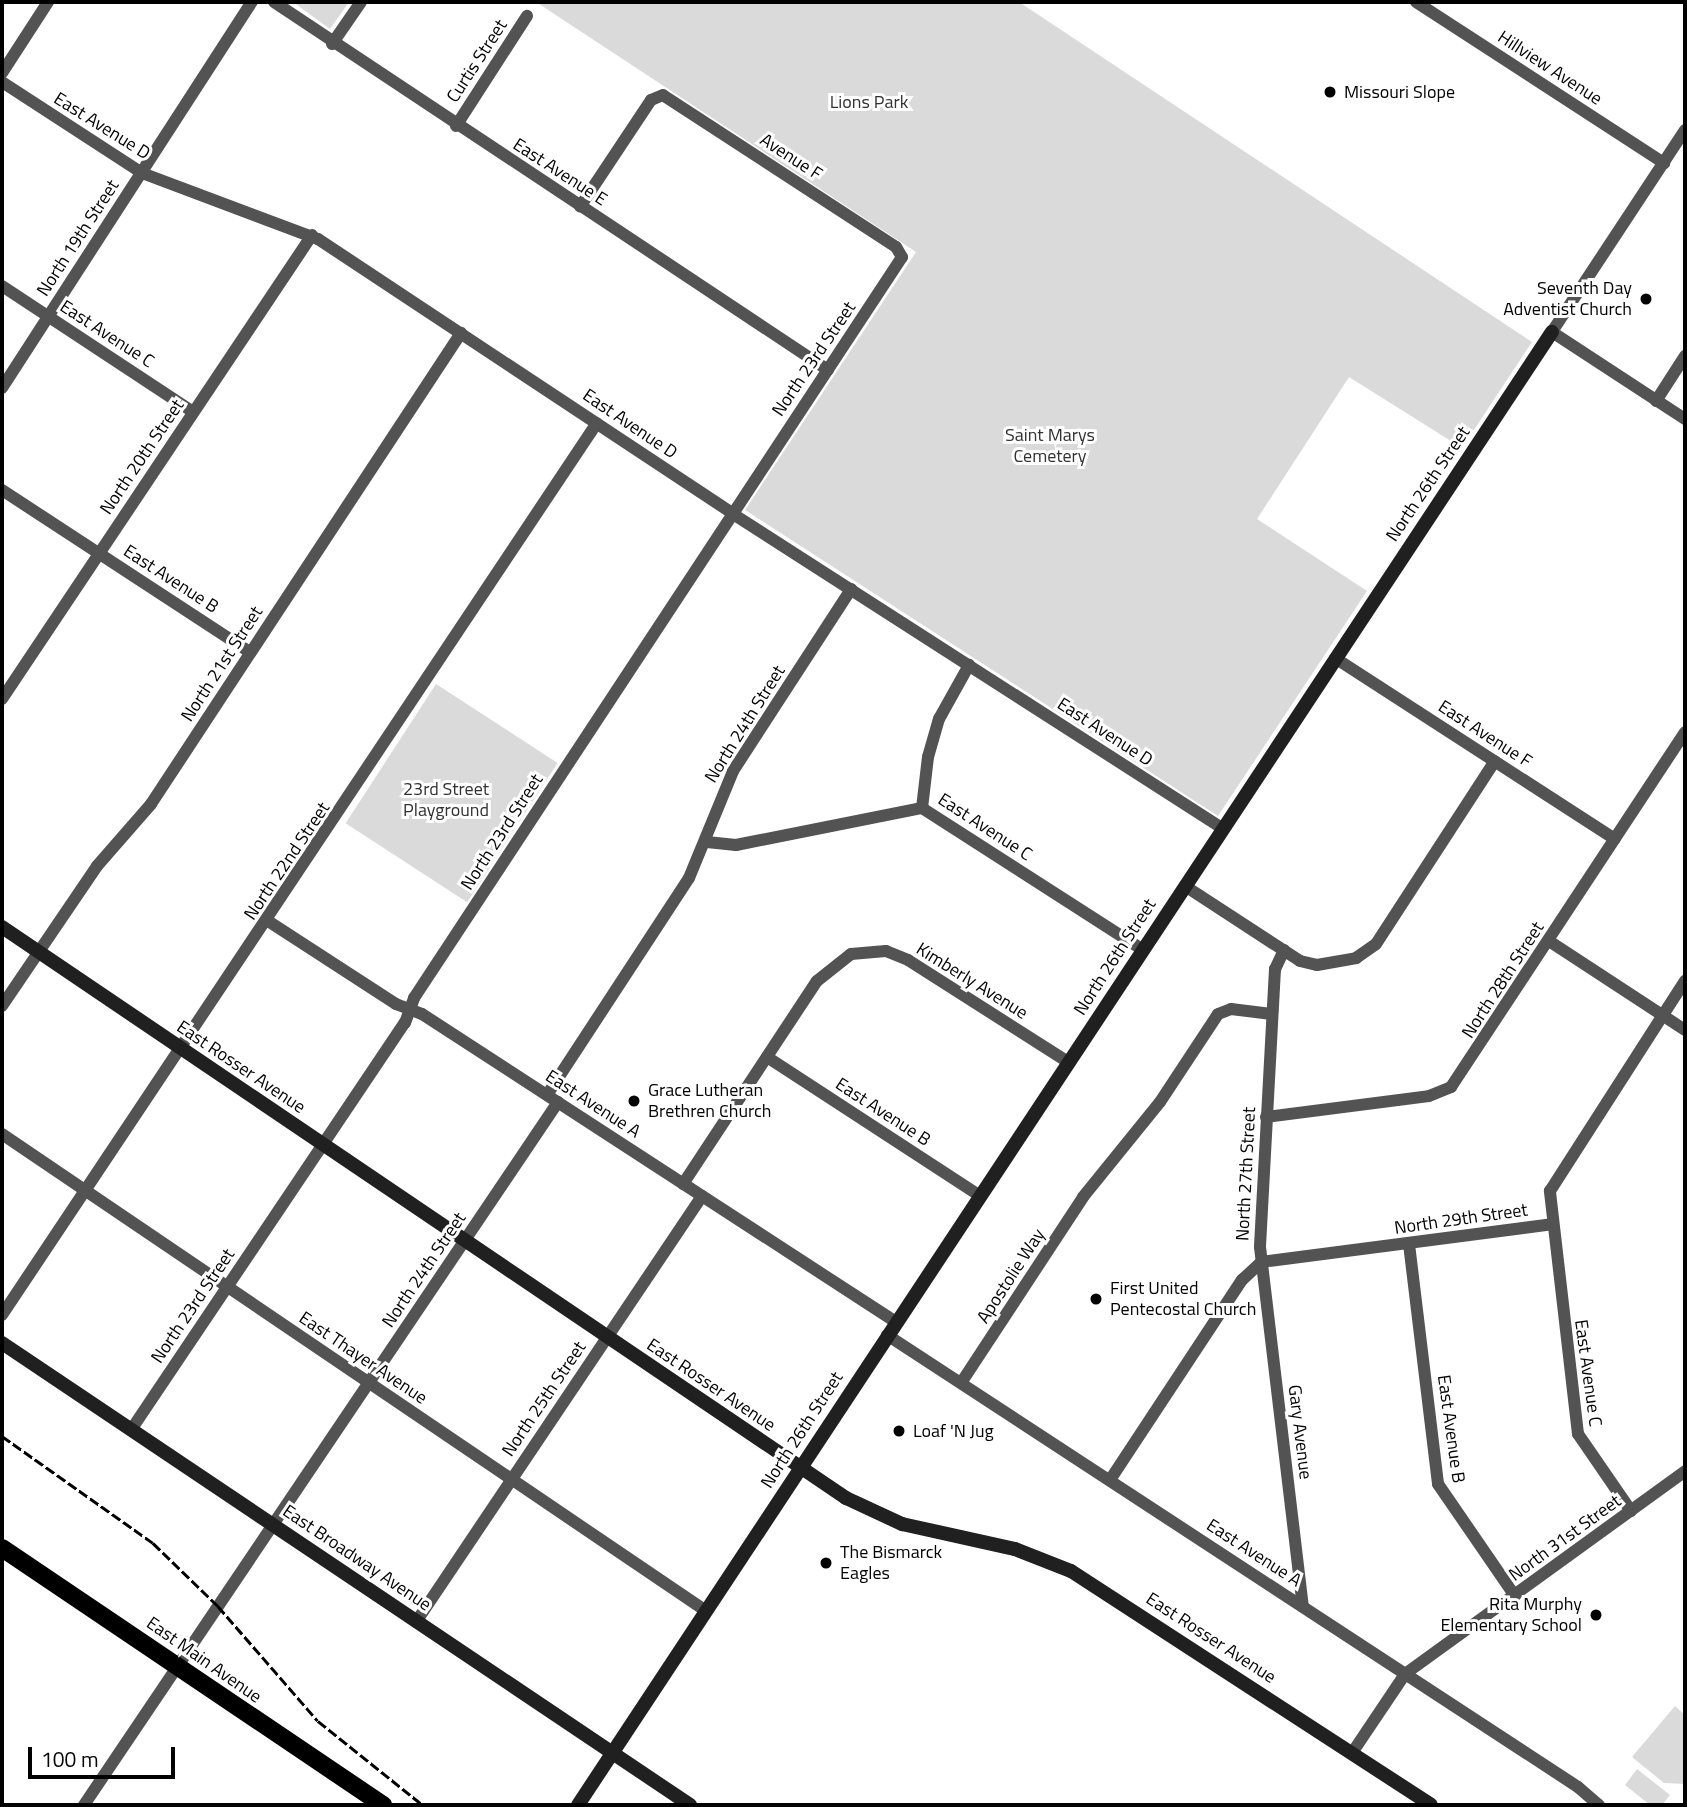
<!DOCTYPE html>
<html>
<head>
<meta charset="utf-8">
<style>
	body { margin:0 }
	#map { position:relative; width:1687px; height:1807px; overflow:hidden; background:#fff; font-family:"Titillium Web",sans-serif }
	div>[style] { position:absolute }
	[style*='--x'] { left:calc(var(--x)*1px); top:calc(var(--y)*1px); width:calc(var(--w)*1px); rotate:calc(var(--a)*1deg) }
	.green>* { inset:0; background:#dadada; transform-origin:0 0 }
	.street>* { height:12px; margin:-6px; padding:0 6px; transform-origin:6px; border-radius:6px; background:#535353 }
	.secondary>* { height:14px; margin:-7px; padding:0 7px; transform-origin:7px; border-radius:7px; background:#202020 }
	.primary>* { height:18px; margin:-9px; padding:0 9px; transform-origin:9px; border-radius:9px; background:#000 }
	.rail>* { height:2.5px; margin-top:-1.25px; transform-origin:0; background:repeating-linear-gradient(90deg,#000 0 10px,transparent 0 13.5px) }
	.dots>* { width:19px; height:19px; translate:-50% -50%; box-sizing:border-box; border:4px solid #fff; border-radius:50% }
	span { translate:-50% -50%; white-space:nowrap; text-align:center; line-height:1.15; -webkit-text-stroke:6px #fff; paint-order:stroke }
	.street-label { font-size:18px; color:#000 }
	.poi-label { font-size:18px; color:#000 }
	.left { translate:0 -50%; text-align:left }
	.right { translate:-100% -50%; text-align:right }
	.park-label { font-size:18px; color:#313131 }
	.frame { position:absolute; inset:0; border:4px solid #000; pointer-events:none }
	.scale { position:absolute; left:28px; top:1747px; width:147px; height:32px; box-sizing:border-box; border:4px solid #000; border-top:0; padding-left:9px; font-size:21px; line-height:24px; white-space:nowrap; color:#000; -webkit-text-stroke:5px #fff; paint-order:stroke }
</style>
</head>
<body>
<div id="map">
	<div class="green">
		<div style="clip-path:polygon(293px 2px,349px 2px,330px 29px)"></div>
		<div style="clip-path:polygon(536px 2px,1019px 2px,1532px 342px,1462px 448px,1349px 377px,1257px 519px,1367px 591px,1218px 816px,745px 510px,916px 252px)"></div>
		<div style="left:436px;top:684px;width:145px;height:166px;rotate:33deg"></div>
		<div style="clip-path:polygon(1675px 1706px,1685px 1715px,1685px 1784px,1664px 1783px,1632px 1757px)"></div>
		<div style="clip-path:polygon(1637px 1769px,1670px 1795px,1662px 1805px,1650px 1805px,1625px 1785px)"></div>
	</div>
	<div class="street">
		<div style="--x:274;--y:2;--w:665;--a:33.59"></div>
		<div style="--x:1416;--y:2;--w:296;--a:33"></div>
		<div style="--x:332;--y:44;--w:51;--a:-55.4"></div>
		<div style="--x:2;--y:73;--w:85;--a:-57.1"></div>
		<div style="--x:2;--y:82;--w:167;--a:33"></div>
		<div style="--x:142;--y:173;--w:188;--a:20.6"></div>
		<div style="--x:318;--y:239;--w:498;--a:33.5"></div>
		<div style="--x:733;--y:514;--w:581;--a:32.71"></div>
		<div style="--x:456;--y:126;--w:131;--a:-57.2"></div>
		<div style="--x:1685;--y:130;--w:242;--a:123.4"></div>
		<div style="--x:1552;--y:332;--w:159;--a:33.2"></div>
		<div style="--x:2;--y:286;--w:229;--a:33.4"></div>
		<div style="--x:2;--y:388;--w:460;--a:-57.1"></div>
		<div style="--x:1656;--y:401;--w:54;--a:-57.2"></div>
		<div style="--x:2;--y:490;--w:296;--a:33.2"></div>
		<div style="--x:1335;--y:658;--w:333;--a:32.9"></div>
		<div style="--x:2;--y:699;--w:558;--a:-56.25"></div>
		<div style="--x:922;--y:808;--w:51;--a:-83.3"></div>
		<div style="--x:928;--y:757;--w:40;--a:-74"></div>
		<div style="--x:939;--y:719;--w:62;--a:-60.9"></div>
		<div style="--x:707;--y:842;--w:29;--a:6"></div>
		<div style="--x:736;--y:845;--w:190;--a:-11.3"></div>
		<div style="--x:922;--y:808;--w:263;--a:32.7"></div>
		<div style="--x:1185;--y:886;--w:137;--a:33.1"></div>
		<div style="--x:1300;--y:961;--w:17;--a:13"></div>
		<div style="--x:1317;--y:965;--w:40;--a:-10"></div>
		<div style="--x:1356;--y:958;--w:24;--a:-35"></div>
		<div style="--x:1376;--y:944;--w:218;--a:-57"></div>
		<div style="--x:268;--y:921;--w:153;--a:33"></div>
		<div style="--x:396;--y:1004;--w:28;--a:21"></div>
		<div style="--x:422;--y:1014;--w:565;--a:33.02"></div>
		<div style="--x:1549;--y:941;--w:163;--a:33.2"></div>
		<div style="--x:1284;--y:950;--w:21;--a:115"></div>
		<div style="--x:1275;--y:969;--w:278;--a:93.1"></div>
		<div style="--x:1260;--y:1247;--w:362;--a:83.2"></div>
		<div style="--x:2;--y:1006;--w:169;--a:-55.8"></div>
		<div style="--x:97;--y:866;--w:82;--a:-48.9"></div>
		<div style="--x:151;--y:804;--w:564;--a:-56.65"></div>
		<div style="--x:767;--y:1057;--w:254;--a:33.1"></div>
		<div style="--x:547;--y:1095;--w:259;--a:-56.8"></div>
		<div style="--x:689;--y:878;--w:116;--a:-67.6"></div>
		<div style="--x:733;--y:771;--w:217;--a:-57"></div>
		<div style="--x:1266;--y:1117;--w:164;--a:-7.3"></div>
		<div style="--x:1429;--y:1096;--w:24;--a:-22"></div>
		<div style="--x:1451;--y:1087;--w:425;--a:-56.6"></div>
		<div style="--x:2;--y:1134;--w:850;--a:34.12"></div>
		<div style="--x:683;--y:1184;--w:243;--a:-56.6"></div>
		<div style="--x:817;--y:981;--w:43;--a:-38.5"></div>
		<div style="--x:851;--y:954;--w:35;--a:-5"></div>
		<div style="--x:886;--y:951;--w:24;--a:22"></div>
		<div style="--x:908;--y:960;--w:190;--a:32.5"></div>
		<div style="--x:1409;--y:1244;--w:242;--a:83.1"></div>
		<div style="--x:1438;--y:1484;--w:136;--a:55.5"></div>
		<div style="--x:2;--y:1315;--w:1072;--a:-56.3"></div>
		<div style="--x:887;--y:1335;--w:826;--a:33.19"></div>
		<div style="--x:1578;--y:1787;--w:28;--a:41"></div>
		<div style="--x:961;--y:1383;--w:222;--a:-56.7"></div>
		<div style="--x:1083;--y:1197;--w:122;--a:-51"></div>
		<div style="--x:1160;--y:1102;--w:105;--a:-56.6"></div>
		<div style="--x:1218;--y:1014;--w:14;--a:-21"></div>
		<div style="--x:1231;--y:1009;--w:41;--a:7"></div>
		<div style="--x:131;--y:1430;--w:491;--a:-56.1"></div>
		<div style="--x:405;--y:1023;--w:27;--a:-70"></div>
		<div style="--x:414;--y:998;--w:887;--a:-56.63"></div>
		<div style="--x:902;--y:257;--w:12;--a:-121"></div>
		<div style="--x:896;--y:247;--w:278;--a:-146.9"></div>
		<div style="--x:663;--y:95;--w:13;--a:157"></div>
		<div style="--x:651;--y:100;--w:128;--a:123.6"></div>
		<div style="--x:1110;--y:1480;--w:240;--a:-56.6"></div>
		<div style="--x:1242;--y:1280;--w:26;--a:-43"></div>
		<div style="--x:1261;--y:1262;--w:293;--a:-7.4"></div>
		<div style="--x:1631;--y:1511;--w:93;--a:-124.5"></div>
		<div style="--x:1578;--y:1434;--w:245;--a:-96.6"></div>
		<div style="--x:1550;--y:1191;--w:250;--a:-57.3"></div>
		<div style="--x:416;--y:1622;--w:513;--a:-56.12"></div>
		<div style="--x:1352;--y:1753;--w:95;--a:-56.1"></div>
		<div style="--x:1405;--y:1674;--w:346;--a:-35.9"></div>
		<div style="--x:84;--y:1805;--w:848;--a:-56.01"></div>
	</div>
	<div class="secondary">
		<div style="--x:2;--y:927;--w:1019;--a:34.08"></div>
		<div style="--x:846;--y:1498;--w:62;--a:24.9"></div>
		<div style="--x:902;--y:1524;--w:116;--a:12.5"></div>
		<div style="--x:1015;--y:1549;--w:60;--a:21.4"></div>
		<div style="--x:1071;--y:1571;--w:429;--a:33"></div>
		<div style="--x:2;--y:1343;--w:829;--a:33.88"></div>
		<div style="--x:578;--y:1805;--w:1766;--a:-56.53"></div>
	</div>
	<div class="primary">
		<div style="--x:2;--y:1548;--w:460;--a:34"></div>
	</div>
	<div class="rail">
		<div style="--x:2;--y:1436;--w:185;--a:35.3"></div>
		<div style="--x:153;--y:1543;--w:91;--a:44.1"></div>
		<div style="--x:218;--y:1606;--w:152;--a:49"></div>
		<div style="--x:318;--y:1721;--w:134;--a:38.7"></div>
	</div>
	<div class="dots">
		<div style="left:1330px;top:92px;background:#000"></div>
		<div style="left:1646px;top:299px;background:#000"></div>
		<div style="left:634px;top:1101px;background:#000"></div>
		<div style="left:1096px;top:1299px;background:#000"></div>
		<div style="left:899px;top:1431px;background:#000"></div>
		<div style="left:826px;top:1563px;background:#000"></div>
		<div style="left:1596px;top:1615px;background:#000"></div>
	</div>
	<div class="street-label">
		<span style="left:477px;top:61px;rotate:-57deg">Curtis Street</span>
		<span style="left:1550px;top:68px;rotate:33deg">Hillview Avenue</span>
		<span style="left:102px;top:126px;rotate:32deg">East Avenue D</span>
		<span style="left:791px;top:157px;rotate:33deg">Avenue F</span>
		<span style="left:560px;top:172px;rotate:33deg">East Avenue E</span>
		<span style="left:78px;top:238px;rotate:-57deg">North 19th Street</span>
		<span style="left:107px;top:334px;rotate:33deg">East Avenue C</span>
		<span style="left:814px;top:359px;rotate:-56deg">North 23rd Street</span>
		<span style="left:630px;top:424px;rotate:34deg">East Avenue D</span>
		<span style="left:142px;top:457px;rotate:-56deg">North 20th Street</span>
		<span style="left:1428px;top:484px;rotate:-56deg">North 26th Street</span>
		<span style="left:171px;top:579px;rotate:33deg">East Avenue B</span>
		<span style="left:222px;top:664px;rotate:-57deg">North 21st Street</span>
		<span style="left:745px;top:724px;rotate:-58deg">North 24th Street</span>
		<span style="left:1105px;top:732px;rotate:33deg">East Avenue D</span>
		<span style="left:1485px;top:734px;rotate:33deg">East Avenue F</span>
		<span style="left:985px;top:827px;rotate:33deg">East Avenue C</span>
		<span style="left:502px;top:832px;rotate:-57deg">North 23rd Street</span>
		<span style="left:287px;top:861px;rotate:-56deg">North 22nd Street</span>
		<span style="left:1115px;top:957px;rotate:-57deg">North 26th Street</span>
		<span style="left:1503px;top:980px;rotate:-57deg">North 28th Street</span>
		<span style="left:972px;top:981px;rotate:32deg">Kimberly Avenue</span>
		<span style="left:241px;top:1067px;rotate:34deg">East Rosser Avenue</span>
		<span style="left:593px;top:1104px;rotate:33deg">East Avenue A</span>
		<span style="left:883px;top:1112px;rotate:33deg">East Avenue B</span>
		<span style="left:1246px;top:1174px;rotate:-87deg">North 27th Street</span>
		<span style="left:1461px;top:1219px;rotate:-8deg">North 29th Street</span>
		<span style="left:424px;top:1270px;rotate:-56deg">North 24th Street</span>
		<span style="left:1011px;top:1276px;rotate:-57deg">Apostolie Way</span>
		<span style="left:193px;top:1306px;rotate:-56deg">North 23rd Street</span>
		<span style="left:363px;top:1358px;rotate:34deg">East Thayer Avenue</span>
		<span style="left:1588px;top:1373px;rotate:82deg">East Avenue C</span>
		<span style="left:711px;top:1385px;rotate:34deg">East Rosser Avenue</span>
		<span style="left:544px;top:1399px;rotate:-56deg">North 25th Street</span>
		<span style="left:1451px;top:1429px;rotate:82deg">East Avenue B</span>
		<span style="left:802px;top:1430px;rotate:-57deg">North 26th Street</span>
		<span style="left:1300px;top:1432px;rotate:83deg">Gary Avenue</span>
		<span style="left:1565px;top:1538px;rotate:-36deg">North 31st Street</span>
		<span style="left:1254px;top:1553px;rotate:33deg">East Avenue A</span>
		<span style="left:357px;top:1558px;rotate:34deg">East Broadway Avenue</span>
		<span style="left:1211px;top:1638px;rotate:33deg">East Rosser Avenue</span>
		<span style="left:204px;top:1660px;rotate:35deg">East Main Avenue</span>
	</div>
	<div class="poi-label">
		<span class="left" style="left:1344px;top:92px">Missouri Slope</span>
		<span class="right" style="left:1632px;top:299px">Seventh Day<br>Adventist Church</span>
		<span class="left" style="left:648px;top:1101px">Grace Lutheran<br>Brethren Church</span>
		<span class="left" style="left:1110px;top:1299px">First United<br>Pentecostal Church</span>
		<span class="left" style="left:913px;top:1431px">Loaf 'N Jug</span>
		<span class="left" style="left:840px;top:1563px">The Bismarck<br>Eagles</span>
		<span class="right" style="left:1582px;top:1615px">Rita Murphy<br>Elementary School</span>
	</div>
	<div class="park-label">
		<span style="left:869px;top:102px">Lions Park</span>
		<span style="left:1050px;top:446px">Saint Marys<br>Cemetery</span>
		<span style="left:446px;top:800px">23rd Street<br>Playground</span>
	</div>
	<div class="frame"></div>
	<div class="scale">100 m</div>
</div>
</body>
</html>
